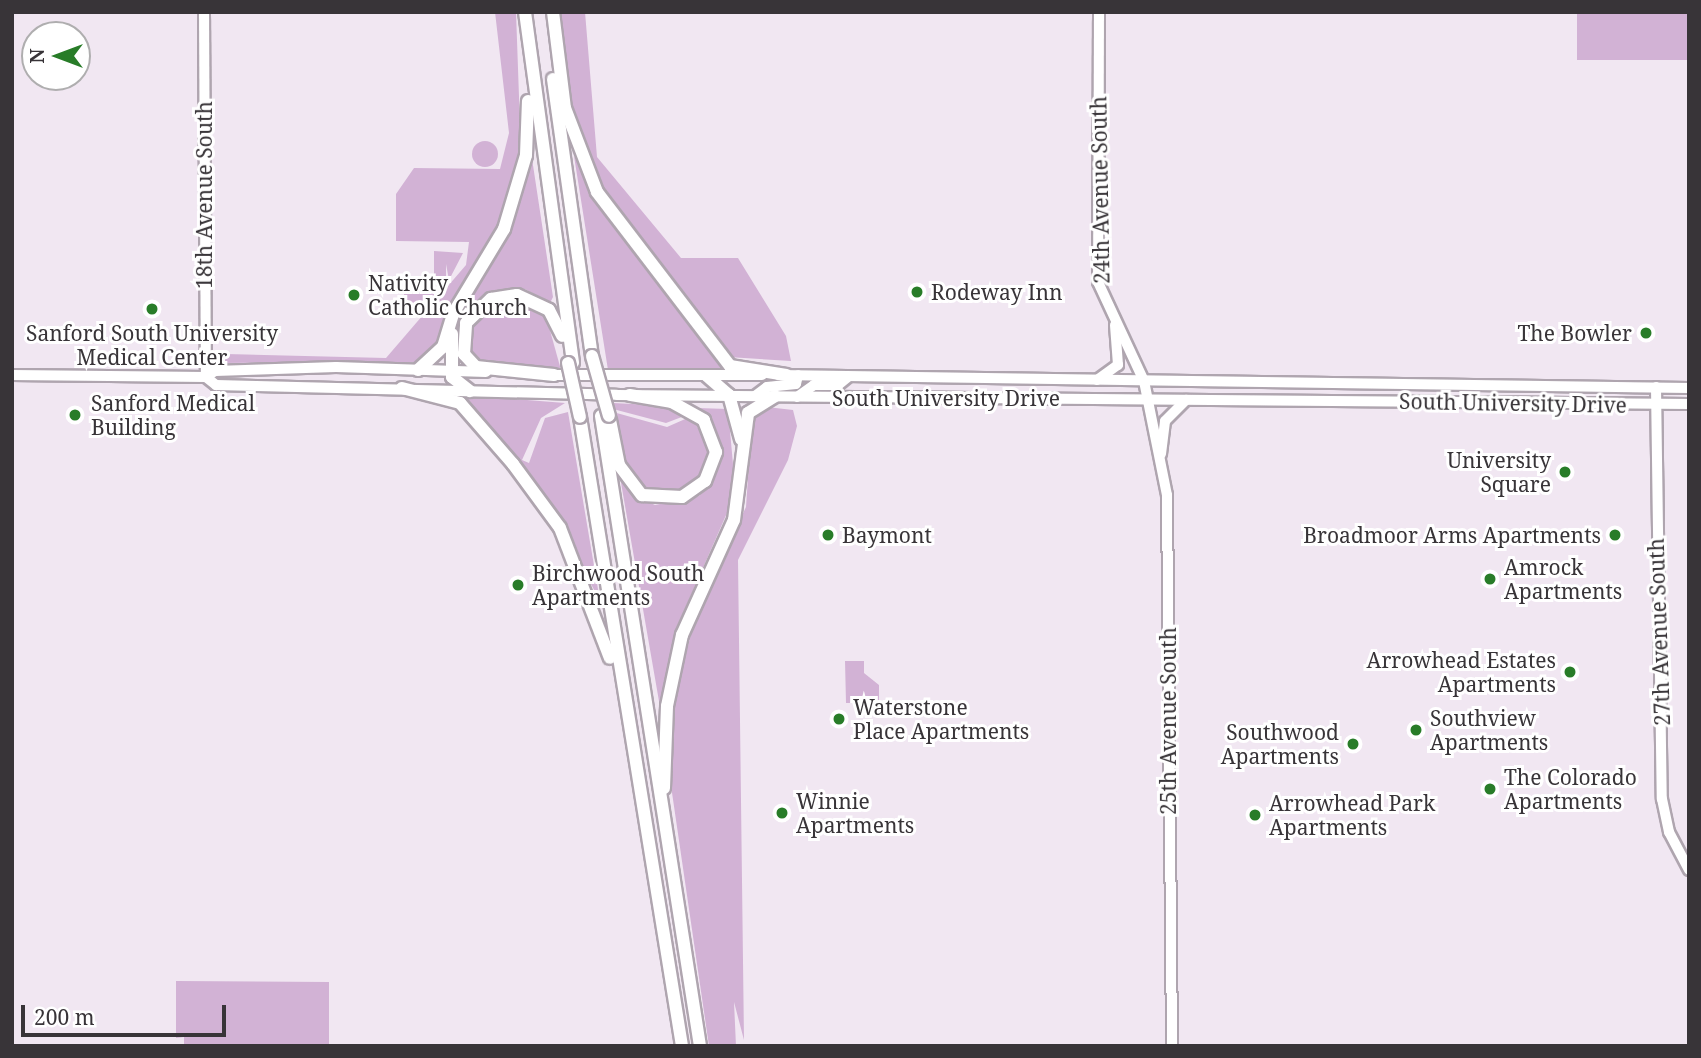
<!DOCTYPE html>
<html>
<head>
<meta charset="utf-8">
<style>
	body { margin:0 }
	#map { position:relative; width:1701px; height:1058px; overflow:hidden; background:#f1e7f2; font-family:"Noto Serif",serif }
	div>[style] { position:absolute }
	[style*='--x'] { left:calc(var(--x)*1px); top:calc(var(--y)*1px); width:calc(var(--w)*1px); rotate:calc(var(--a)*1deg) }
	.green>* { inset:0; background:#d2b2d5; transform-origin:0 0 }
	.round { border-radius:50% }
	.roads { filter:drop-shadow(2px 0 #afa5af) drop-shadow(-2px 0 #afa5af) drop-shadow(0 2px #afa5af) drop-shadow(0 -2px #afa5af) }
	.secondary>* { height:10px; margin:-5px; padding:0 5px; transform-origin:5px; border-radius:5px; background:#fff }
	.primary>* { height:10px; margin:-5px; padding:0 5px; transform-origin:5px; border-radius:5px; background:#fff }
	.highway>* { height:12px; margin:-6px; padding:0 6px; transform-origin:6px; border-radius:6px; background:#fff }
	.bridges { filter:drop-shadow(2px 0 #afa5af) drop-shadow(-2px 0 #afa5af) drop-shadow(0 2px #afa5af) drop-shadow(0 -2px #afa5af) }
	.highway-bridge>* { height:12px; margin:-6px; padding:0 6px; transform-origin:6px; border-radius:6px; background:#fff }
	.dots>* { width:19px; height:19px; translate:-50% -50%; box-sizing:border-box; border:4px solid #fff; border-radius:50% }
	span { translate:-50% -50%; white-space:nowrap; text-align:center; line-height:1.15; -webkit-text-stroke:6px #fff; paint-order:stroke }
	.street-label { font-size:21px; color:#383438 }
	.poi-label { font-size:21px; color:#383438 }
	.left { translate:0 -50%; text-align:left }
	.right { translate:-100% -50%; text-align:right }
	.frame { position:absolute; inset:0; border:14px solid #383438; pointer-events:none }
	.north { position:absolute; left:21px; top:21px; width:70px; height:70px; box-sizing:border-box; background:#fff; border:2px solid #afaeaf; border-radius:50%; rotate:270deg; font-size:19px; font-weight:700; line-height:28px; text-align:center; color:#383438 }
	.north::after { content:''; display:block; margin:auto; width:24px; height:32px; background:#287c28; clip-path:polygon(50% 0,100% 100%,50% 72%,0 100%) }
	.scale { position:absolute; left:21px; top:1005px; width:205px; height:32px; box-sizing:border-box; border:4px solid #383438; border-top:0; padding-left:9px; font-size:21px; line-height:24px; white-space:nowrap; color:#383438; -webkit-text-stroke:5px #fff; paint-order:stroke }
</style>
</head>
<body>
<div id="map">
	<div class="green">
		<div style="clip-path:polygon(495px 12px,516px 12px,521px 153px,496px 233px,444px 312px,439px 347px,418px 362px,216px 363px,226px 354px,386px 358px,466px 265px,469px 242px,396px 241px,396px 194px,414px 168px,500px 169px,509px 133px)"></div>
		<div style="clip-path:polygon(561px 12px,585px 12px,597px 157px,681px 258px,738px 258px,786px 336px,791px 361px,728px 357px,599px 189px,569px 109px)"></div>
		<div style="left:1577px;top:12px;width:112px;height:48px"></div>
		<div class="round" style="left:472px;top:141px;width:26px;height:26px"></div>
		<div style="clip-path:polygon(531px 152px,553px 297px,550px 303px,525px 289px,502px 289px,478px 301px,457px 326px,509px 227px)"></div>
		<div style="clip-path:polygon(574px 156px,603px 212px,726px 370px,608px 370px)"></div>
		<div style="clip-path:polygon(434px 251px,463px 253px,449px 280px,446px 264px,446px 280px,434px 280px)"></div>
		<div style="clip-path:polygon(404px 287px,432px 288px,438px 291px,419px 313px,404px 304px)"></div>
		<div style="clip-path:polygon(513px 300px,546px 316px,561px 370px,480px 362px,470px 354px,471px 327px,491px 305px)"></div>
		<div style="clip-path:polygon(453px 394px,565px 403px,541px 418px,522px 460px,529px 463px,545px 418px,568px 412px,600px 601px,543px 494px)"></div>
		<div style="clip-path:polygon(613px 403px,672px 406px,687px 415px,666px 423px,613px 409px)"></div>
		<div style="clip-path:polygon(767px 407px,793px 410px,797px 426px,788px 460px,738px 560px,744px 1040px,734px 1002px,736px 1046px,709px 1046px,670px 779px,671px 716px,696px 613px,746px 507px,752px 418px)"></div>
		<div style="clip-path:polygon(697px 408px,728px 409px,734px 475px,727px 513px,677px 627px,660px 707px,620px 477px,633px 495px,655px 505px,699px 496px,717px 472px,720px 446px,711px 421px)"></div>
		<div style="clip-path:polygon(613px 412px,667px 427px,692px 416px,710px 453px,702px 477px,676px 495px,644px 490px,628px 468px)"></div>
		<div style="clip-path:polygon(845px 661px,864px 661px,864px 673px,879px 685px,879px 703px,846px 703px)"></div>
		<div style="clip-path:polygon(176px 981px,329px 982px,329px 1046px,184px 1046px,184px 1037px,176px 1038px)"></div>
	</div>
	<div class="roads">
		<div class="secondary">
			<div style="--x:204;--y:12;--w:365;--a:89.7"></div>
			<div style="--x:1099;--y:12;--w:270;--a:90.2"></div>
			<div style="--x:1098;--y:282;--w:109;--a:65.1"></div>
			<div style="--x:1144;--y:381;--w:116;--a:78.6"></div>
			<div style="--x:1167;--y:495;--w:551;--a:89.48"></div>
			<div style="--x:1656;--y:387;--w:412;--a:89.2"></div>
			<div style="--x:1662;--y:799;--w:34;--a:78"></div>
			<div style="--x:1669;--y:832;--w:43;--a:62.2"></div>
		</div>
		<div class="primary">
			<div style="--x:12;--y:375;--w:194;--a:0.6"></div>
			<div style="--x:206;--y:377;--w:11;--a:-34"></div>
			<div style="--x:215;--y:371;--w:121;--a:-1.9"></div>
			<div style="--x:336;--y:367;--w:150;--a:1.9"></div>
			<div style="--x:547;--y:375;--w:215;--a:0"></div>
			<div style="--x:778;--y:375;--w:911;--a:0.82"></div>
			<div style="--x:206;--y:377;--w:13;--a:39"></div>
			<div style="--x:216;--y:385;--w:401;--a:1.4"></div>
			<div style="--x:617;--y:395;--w:1072;--a:0.48"></div>
			<div style="--x:1097;--y:380;--w:26;--a:-36"></div>
			<div style="--x:1118;--y:365;--w:40;--a:-94.3"></div>
			<div style="--x:755;--y:396;--w:15;--a:-37"></div>
			<div style="--x:767;--y:387;--w:29;--a:-6"></div>
			<div style="--x:796;--y:384;--w:9;--a:-77"></div>
			<div style="--x:797;--y:397;--w:21;--a:-35"></div>
			<div style="--x:814;--y:385;--w:24;--a:0"></div>
			<div style="--x:838;--y:385;--w:13;--a:-39"></div>
			<div style="--x:1161;--y:454;--w:33;--a:-83"></div>
			<div style="--x:1165;--y:421;--w:30;--a:-45"></div>
		</div>
		<div class="highway">
			<div style="--x:525;--y:12;--w:354;--a:82.2"></div>
			<div style="--x:553;--y:12;--w:97;--a:82.9"></div>
			<div style="--x:565;--y:108;--w:90;--a:69.1"></div>
			<div style="--x:597;--y:192;--w:219;--a:52.6"></div>
			<div style="--x:730;--y:366;--w:57;--a:9.1"></div>
			<div style="--x:553;--y:79;--w:280;--a:82"></div>
			<div style="--x:452;--y:334;--w:43;--a:90"></div>
			<div style="--x:452;--y:377;--w:23;--a:38"></div>
			<div style="--x:418;--y:370;--w:34;--a:-43"></div>
			<div style="--x:443;--y:347;--w:37;--a:-73"></div>
			<div style="--x:454;--y:312;--w:97;--a:-58.9"></div>
			<div style="--x:504;--y:229;--w:77;--a:-73.4"></div>
			<div style="--x:526;--y:155;--w:54;--a:-87.9"></div>
			<div style="--x:554;--y:375;--w:78;--a:-174.1"></div>
			<div style="--x:476;--y:367;--w:18;--a:-133"></div>
			<div style="--x:464;--y:354;--w:31;--a:-86"></div>
			<div style="--x:466;--y:323;--w:35;--a:-44"></div>
			<div style="--x:491;--y:299;--w:26;--a:-9"></div>
			<div style="--x:517;--y:295;--w:35;--a:25"></div>
			<div style="--x:549;--y:310;--w:29;--a:63"></div>
			<div style="--x:707;--y:376;--w:29;--a:41"></div>
			<div style="--x:729;--y:395;--w:46;--a:74.7"></div>
			<div style="--x:402;--y:388;--w:60;--a:14.5"></div>
			<div style="--x:460;--y:403;--w:81;--a:49"></div>
			<div style="--x:513;--y:464;--w:79;--a:53.7"></div>
			<div style="--x:560;--y:528;--w:139;--a:69"></div>
			<div style="--x:601;--y:416;--w:638;--a:81.07"></div>
			<div style="--x:580;--y:417;--w:637;--a:80.79"></div>
			<div style="--x:610;--y:420;--w:46;--a:78.7"></div>
			<div style="--x:619;--y:465;--w:38;--a:53"></div>
			<div style="--x:642;--y:495;--w:40;--a:2.9"></div>
			<div style="--x:682;--y:497;--w:28;--a:-35"></div>
			<div style="--x:705;--y:481;--w:31;--a:-69"></div>
			<div style="--x:716;--y:452;--w:34;--a:-111"></div>
			<div style="--x:704;--y:420;--w:37;--a:-151"></div>
			<div style="--x:672;--y:402;--w:43;--a:-170.5"></div>
			<div style="--x:664;--y:788;--w:82;--a:-87.9"></div>
			<div style="--x:667;--y:706;--w:73;--a:-78.1"></div>
			<div style="--x:682;--y:635;--w:126;--a:-65.7"></div>
			<div style="--x:734;--y:520;--w:108;--a:-82.5"></div>
			<div style="--x:748;--y:413;--w:32;--a:-32"></div>
		</div>
	</div>
	<div class="bridges">
		<div class="highway-bridge">
			<div style="--x:592;--y:356;--w:62;--a:74.2"></div>
			<div style="--x:568;--y:363;--w:55;--a:77.5"></div>
		</div>
	</div>
	<div class="dots">
		<div style="left:917px;top:292px;background:#287c28"></div>
		<div style="left:354px;top:295px;background:#287c28"></div>
		<div style="left:152px;top:309px;background:#287c28"></div>
		<div style="left:1646px;top:333px;background:#287c28"></div>
		<div style="left:75px;top:415px;background:#287c28"></div>
		<div style="left:1565px;top:472px;background:#287c28"></div>
		<div style="left:828px;top:535px;background:#287c28"></div>
		<div style="left:1615px;top:535px;background:#287c28"></div>
		<div style="left:1490px;top:579px;background:#287c28"></div>
		<div style="left:518px;top:585px;background:#287c28"></div>
		<div style="left:1570px;top:672px;background:#287c28"></div>
		<div style="left:839px;top:719px;background:#287c28"></div>
		<div style="left:1416px;top:730px;background:#287c28"></div>
		<div style="left:1353px;top:744px;background:#287c28"></div>
		<div style="left:1490px;top:789px;background:#287c28"></div>
		<div style="left:782px;top:813px;background:#287c28"></div>
		<div style="left:1255px;top:815px;background:#287c28"></div>
	</div>
	<div class="street-label">
		<span style="left:1100px;top:190px;rotate:-91deg">24th Avenue South</span>
		<span style="left:204px;top:195px;rotate:-90deg">18th Avenue South</span>
		<span style="left:946px;top:398px">South University Drive</span>
		<span style="left:1513px;top:403px;rotate:1deg">South University Drive</span>
		<span style="left:1659px;top:632px;rotate:-92deg">27th Avenue South</span>
		<span style="left:1168px;top:721px;rotate:-90deg">25th Avenue South</span>
	</div>
	<div class="poi-label">
		<span class="left" style="left:368px;top:295px">Nativity<br>Catholic Church</span>
		<span class="left" style="left:931px;top:292px">Rodeway Inn</span>
		<span style="left:152px;top:345px">Sanford South University<br>Medical Center</span>
		<span class="right" style="left:1632px;top:333px">The Bowler</span>
		<span class="left" style="left:91px;top:415px">Sanford Medical<br>Building</span>
		<span class="right" style="left:1551px;top:472px">University<br>Square</span>
		<span class="left" style="left:842px;top:535px">Baymont</span>
		<span class="right" style="left:1601px;top:535px">Broadmoor Arms Apartments</span>
		<span class="left" style="left:1504px;top:579px">Amrock<br>Apartments</span>
		<span class="left" style="left:532px;top:585px">Birchwood South<br>Apartments</span>
		<span class="right" style="left:1556px;top:672px">Arrowhead Estates<br>Apartments</span>
		<span class="left" style="left:853px;top:719px">Waterstone<br>Place Apartments</span>
		<span class="left" style="left:1430px;top:730px">Southview<br>Apartments</span>
		<span class="right" style="left:1339px;top:744px">Southwood<br>Apartments</span>
		<span class="left" style="left:1504px;top:789px">The Colorado<br>Apartments</span>
		<span class="left" style="left:796px;top:813px">Winnie<br>Apartments</span>
		<span class="left" style="left:1269px;top:815px">Arrowhead Park<br>Apartments</span>
	</div>
	<div class="frame"></div>
	<div class="north">N</div>
	<div class="scale">200 m</div>
</div>
</body>
</html>
